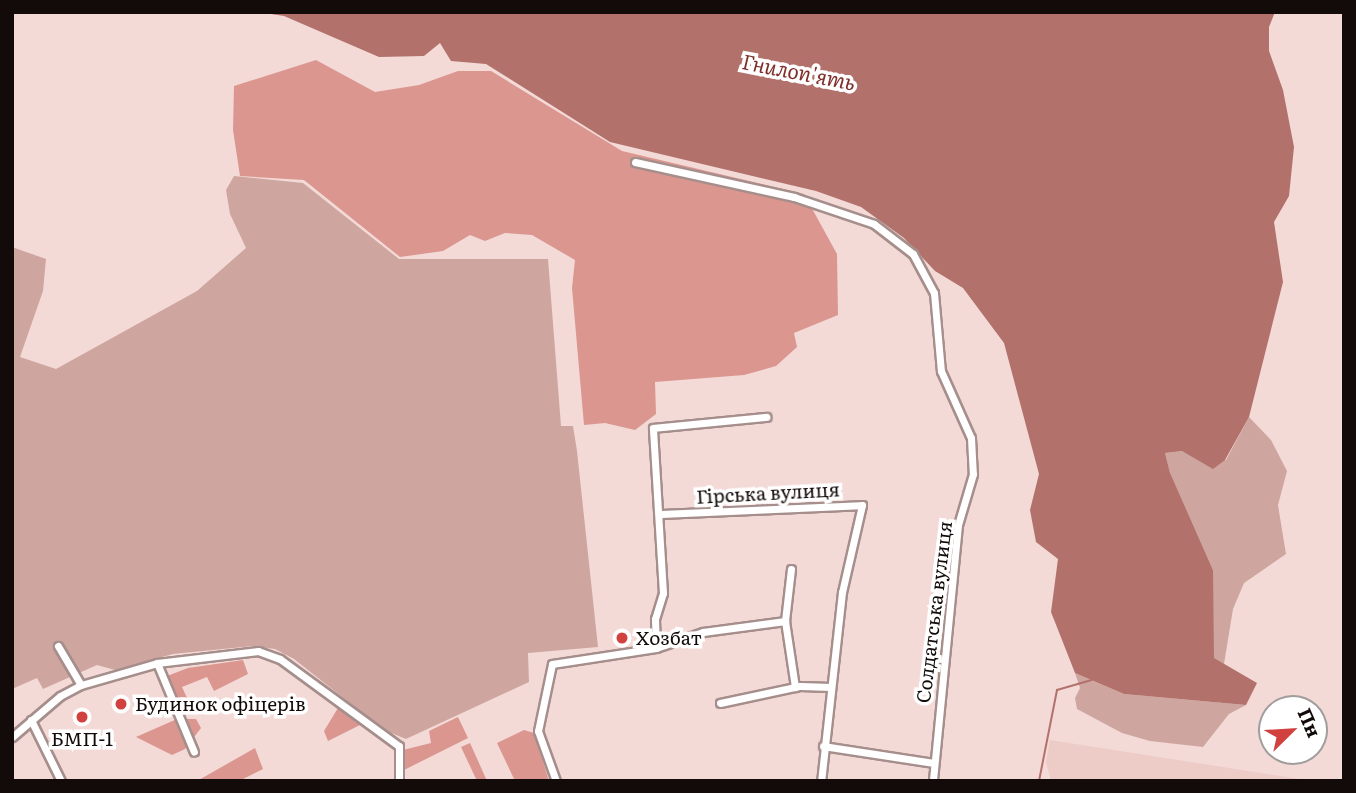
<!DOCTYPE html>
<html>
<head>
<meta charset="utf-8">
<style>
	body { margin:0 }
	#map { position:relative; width:1356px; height:793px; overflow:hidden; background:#f3dad7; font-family:Literata,serif }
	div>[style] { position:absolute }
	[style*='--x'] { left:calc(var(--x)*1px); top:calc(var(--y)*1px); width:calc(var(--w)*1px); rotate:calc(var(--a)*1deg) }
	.built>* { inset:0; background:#edcbc7 }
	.green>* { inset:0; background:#cfa5a0 }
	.forest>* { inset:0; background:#db968f }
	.water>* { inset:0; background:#b2716a }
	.stream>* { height:2px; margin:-1px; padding:0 1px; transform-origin:1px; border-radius:1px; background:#b2716a }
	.roads { filter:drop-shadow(2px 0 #a58e8b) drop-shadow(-2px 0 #a58e8b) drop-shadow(0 2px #a58e8b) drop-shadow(0 -2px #a58e8b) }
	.street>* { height:7px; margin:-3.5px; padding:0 3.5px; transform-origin:3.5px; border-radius:3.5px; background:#fff }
	.dots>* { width:19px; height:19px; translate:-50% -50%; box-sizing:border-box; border:4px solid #fff; border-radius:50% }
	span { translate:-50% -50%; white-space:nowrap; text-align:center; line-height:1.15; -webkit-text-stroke:7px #fff; paint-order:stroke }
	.street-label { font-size:19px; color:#130b0a }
	.poi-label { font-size:19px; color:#130b0a }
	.left { translate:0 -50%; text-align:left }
	.water-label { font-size:21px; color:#802e2a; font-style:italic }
	.frame { position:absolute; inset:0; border:14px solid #130b0a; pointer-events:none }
	.north { position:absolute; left:1258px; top:695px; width:70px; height:70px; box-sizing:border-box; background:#fff; border:2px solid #a19d9d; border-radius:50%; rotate:66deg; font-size:19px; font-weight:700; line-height:28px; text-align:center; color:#130b0a }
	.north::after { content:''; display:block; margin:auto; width:24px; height:32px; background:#d1423e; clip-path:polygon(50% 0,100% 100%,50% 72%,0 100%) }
</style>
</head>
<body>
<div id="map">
	<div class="built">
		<div style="clip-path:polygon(1050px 740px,1306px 780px,1306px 781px,1051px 781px,1046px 762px)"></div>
	</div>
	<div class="green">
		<div style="clip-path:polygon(234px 176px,303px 183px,399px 259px,548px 259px,561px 426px,573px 426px,577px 451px,598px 647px,528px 653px,529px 682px,406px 739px,384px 730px,294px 659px,275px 649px,253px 646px,173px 654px,115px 670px,97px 665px,43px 689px,37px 678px,12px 689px,12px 247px,46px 259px,43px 291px,20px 357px,56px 369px,197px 291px,246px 248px,230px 214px,226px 190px)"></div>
		<div style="clip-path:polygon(1249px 417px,1271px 440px,1287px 471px,1278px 505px,1286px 554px,1244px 583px,1233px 609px,1224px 664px,1213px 658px,1213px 570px,1170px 474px,1165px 453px,1182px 451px,1226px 460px)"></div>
		<div style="clip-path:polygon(1075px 673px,1124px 694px,1246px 705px,1229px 714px,1203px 747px,1150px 741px,1122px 733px,1077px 709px,1075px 698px,1080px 688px)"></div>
	</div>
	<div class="forest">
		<div style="clip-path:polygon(316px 60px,375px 92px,419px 85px,458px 71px,491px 71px,622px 151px,804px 194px,837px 254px,838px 315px,794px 333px,797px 347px,776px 366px,744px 375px,655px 382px,656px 414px,635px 430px,605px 423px,584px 425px,572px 288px,575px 260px,532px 235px,505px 233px,485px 241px,470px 235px,443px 251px,400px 257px,304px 180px,240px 176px,233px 130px,234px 86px)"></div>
		<div style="clip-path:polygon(243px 660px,248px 674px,214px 691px,207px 677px,182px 687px,194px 713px,177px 701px,167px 676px,188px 668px)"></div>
		<div style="clip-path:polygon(338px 708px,360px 725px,328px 741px,324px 731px)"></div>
		<div style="clip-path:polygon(458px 717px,468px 738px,402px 771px,403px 750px,431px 743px,429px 731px)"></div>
		<div style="clip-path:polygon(177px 719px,196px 719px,201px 728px,185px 749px,172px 755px,136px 737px)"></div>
		<div style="clip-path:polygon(524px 730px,534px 733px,549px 781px,515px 781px,497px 743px)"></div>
		<div style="clip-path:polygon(470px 743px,487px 781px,477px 781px,461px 747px)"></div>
		<div style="clip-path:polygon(255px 748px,263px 769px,239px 781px,197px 781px)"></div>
	</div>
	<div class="water">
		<div style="clip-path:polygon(258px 12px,1275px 12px,1269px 27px,1269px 51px,1283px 90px,1294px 147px,1289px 196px,1274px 222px,1283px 282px,1249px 417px,1225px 460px,1213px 469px,1182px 451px,1165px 453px,1170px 473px,1213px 570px,1214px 658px,1257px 683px,1246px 705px,1124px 694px,1075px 673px,1051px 612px,1058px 559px,1036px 542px,1030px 510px,1039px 474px,1004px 343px,963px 288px,935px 271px,904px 238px,861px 207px,816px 191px,610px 142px,486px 64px,451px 61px,440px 43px,424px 56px,379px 57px,284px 16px)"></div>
	</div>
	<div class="stream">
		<div style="--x:1039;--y:781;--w:93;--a:-78.8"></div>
		<div style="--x:1057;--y:690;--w:36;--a:-16"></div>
	</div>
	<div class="roads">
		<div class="street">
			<div style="--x:635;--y:162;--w:163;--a:12.4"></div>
			<div style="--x:794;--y:197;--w:84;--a:18.6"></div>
			<div style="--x:874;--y:224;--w:49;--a:37.6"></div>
			<div style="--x:913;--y:254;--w:44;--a:61.7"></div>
			<div style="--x:934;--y:293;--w:78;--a:84.9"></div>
			<div style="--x:941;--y:371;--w:73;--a:65.9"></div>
			<div style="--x:971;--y:438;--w:36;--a:87"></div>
			<div style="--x:973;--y:474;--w:53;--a:106.4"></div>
			<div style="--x:958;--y:525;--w:257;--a:95.6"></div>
			<div style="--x:659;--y:514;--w:203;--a:-2.5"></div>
			<div style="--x:862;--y:505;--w:89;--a:102.9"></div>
			<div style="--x:842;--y:592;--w:190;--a:96.3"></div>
			<div style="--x:791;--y:569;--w:52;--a:96.6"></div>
			<div style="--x:785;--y:621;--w:67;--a:81.4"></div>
			<div style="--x:58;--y:646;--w:45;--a:59.5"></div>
			<div style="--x:656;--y:648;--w:29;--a:-92"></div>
			<div style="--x:655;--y:619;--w:27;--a:-73"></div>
			<div style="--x:663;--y:593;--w:165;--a:-93.5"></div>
			<div style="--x:653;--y:428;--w:114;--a:-5.6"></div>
			<div style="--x:157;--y:663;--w:96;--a:67.4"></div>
			<div style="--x:720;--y:703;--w:82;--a:-12"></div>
			<div style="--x:800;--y:686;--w:31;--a:2"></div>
			<div style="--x:31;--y:720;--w:68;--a:63.8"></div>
			<div style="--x:12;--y:737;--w:63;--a:-40.5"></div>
			<div style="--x:60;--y:696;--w:24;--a:-28"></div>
			<div style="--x:81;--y:685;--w:79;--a:-16.1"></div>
			<div style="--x:157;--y:663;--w:102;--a:-6.8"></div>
			<div style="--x:258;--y:651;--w:23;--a:20"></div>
			<div style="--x:280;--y:659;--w:147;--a:36.2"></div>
			<div style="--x:399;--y:746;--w:35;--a:90"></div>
			<div style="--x:823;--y:746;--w:112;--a:8.7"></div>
			<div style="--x:556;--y:781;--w:53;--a:-109.8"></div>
			<div style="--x:538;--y:731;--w:68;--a:-78.2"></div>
			<div style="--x:552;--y:664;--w:105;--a:-8.7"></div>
			<div style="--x:656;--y:648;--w:50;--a:-18.8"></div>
			<div style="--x:703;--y:632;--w:83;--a:-7.6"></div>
		</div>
	</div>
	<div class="dots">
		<div style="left:622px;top:638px;background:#d1423e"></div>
		<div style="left:121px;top:704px;background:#d1423e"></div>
		<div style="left:82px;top:717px;background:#d1423e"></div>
	</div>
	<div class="street-label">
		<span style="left:768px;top:493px;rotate:-3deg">Гірська вулиця</span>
		<span style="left:934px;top:612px;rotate:-83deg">Солдатська вулиця</span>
	</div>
	<div class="poi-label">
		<span class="left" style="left:636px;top:638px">Хозбат</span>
		<span class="left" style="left:135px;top:704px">Будинок офіцерів</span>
		<span style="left:82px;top:739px">БМП-1</span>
	</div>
	<div class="water-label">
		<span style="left:799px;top:71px;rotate:11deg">Гнилоп'ять</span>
	</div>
	<div class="frame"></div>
	<div class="north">Пн</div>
</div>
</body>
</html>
